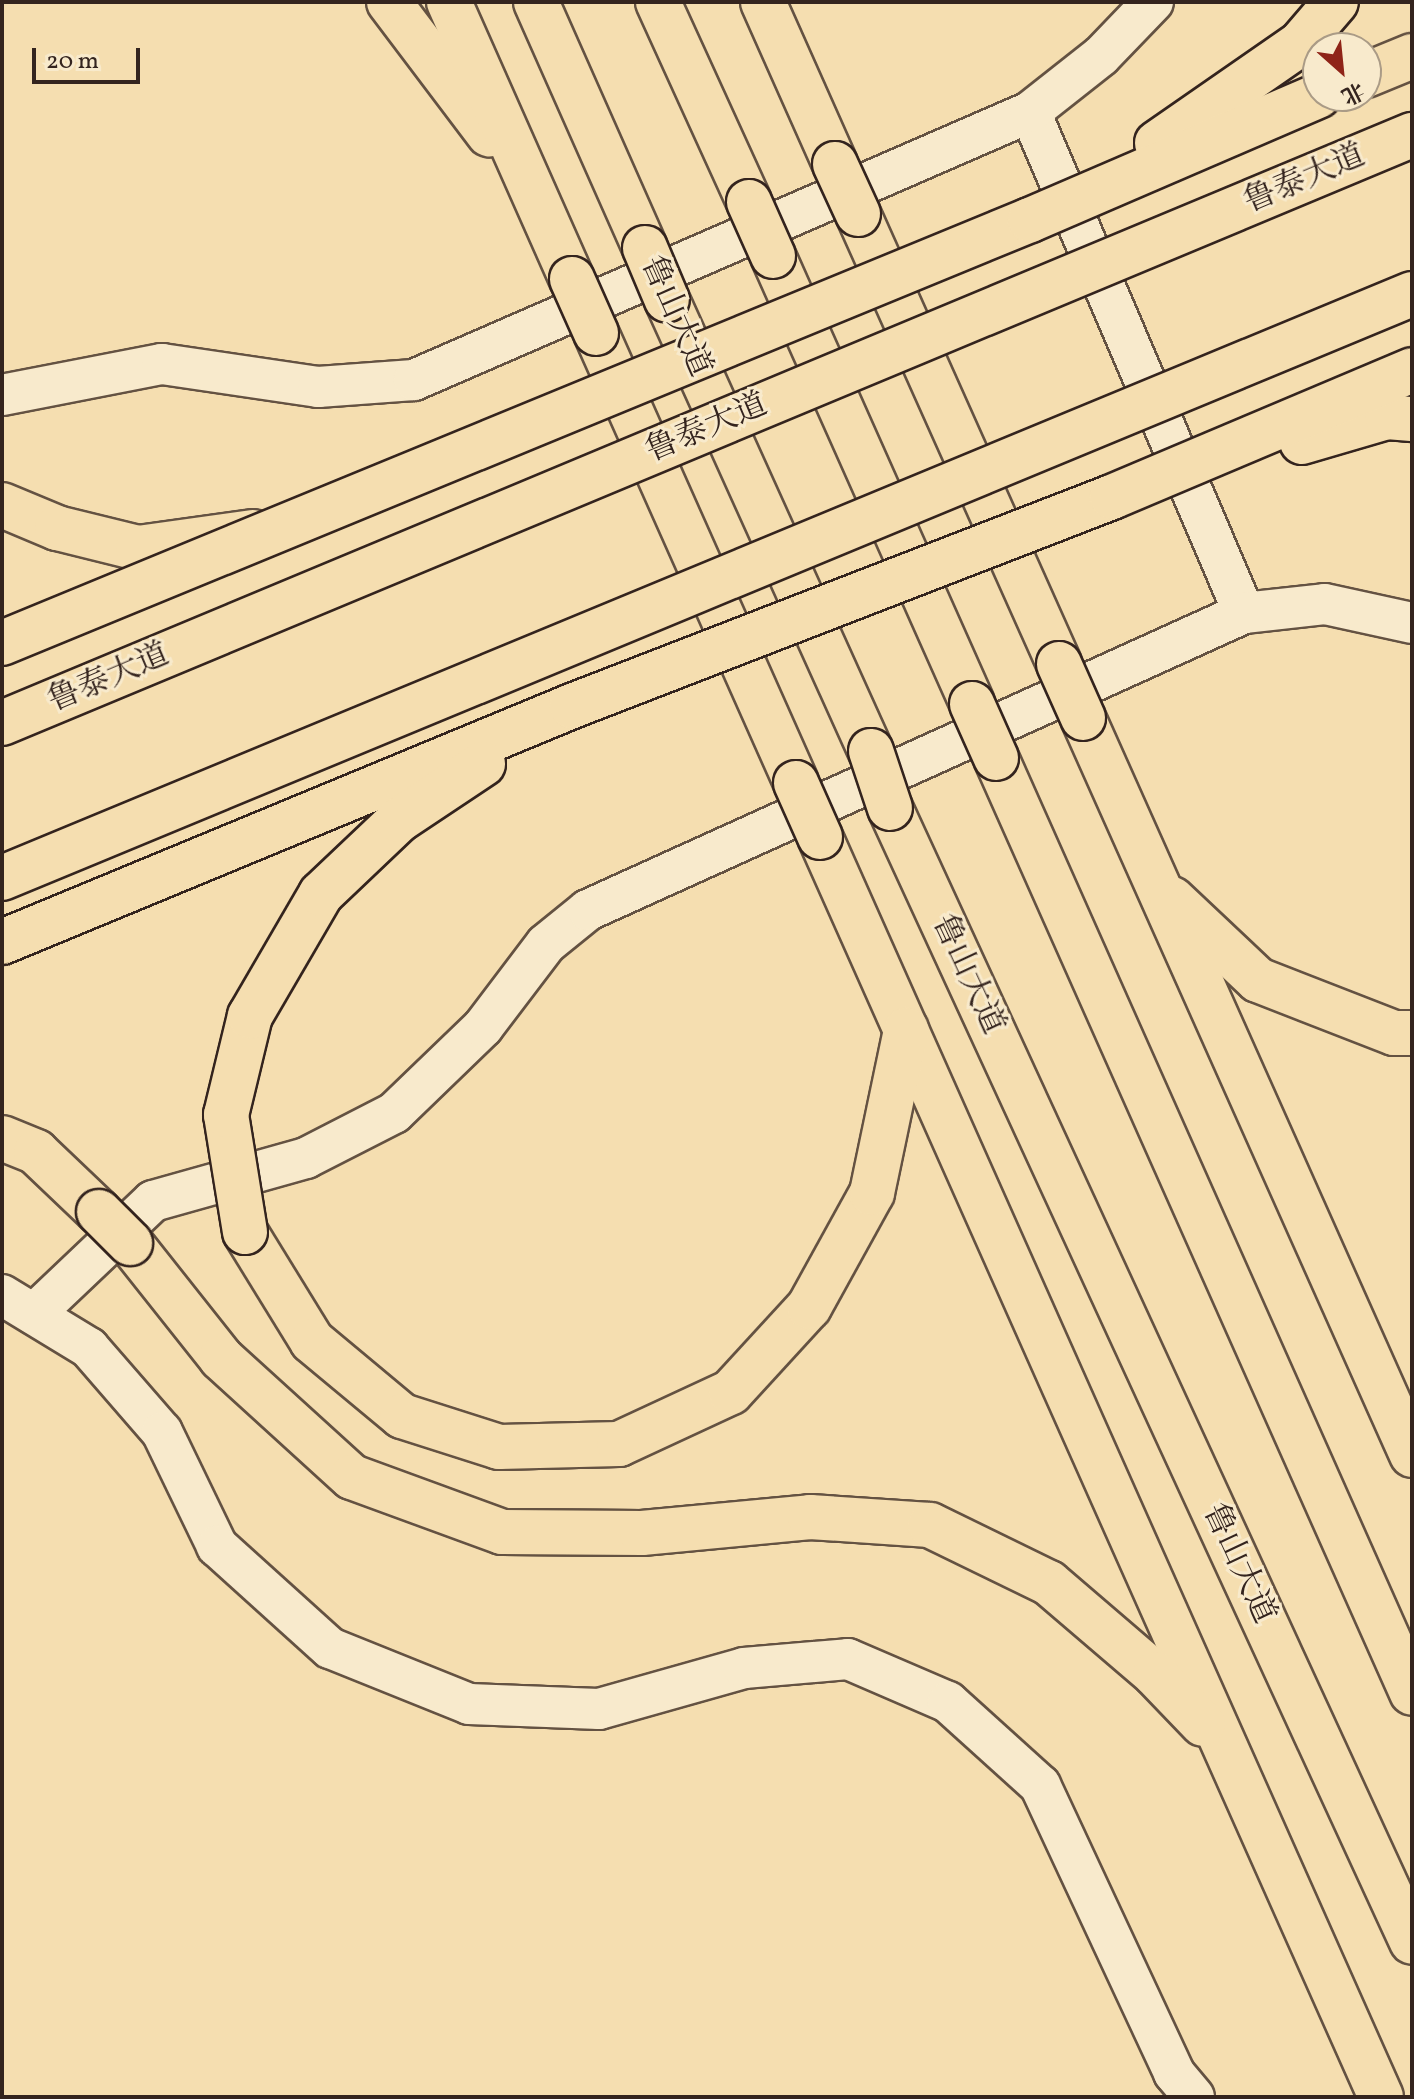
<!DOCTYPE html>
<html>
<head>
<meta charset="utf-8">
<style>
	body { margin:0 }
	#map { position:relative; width:1414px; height:2099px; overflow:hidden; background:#f5deb0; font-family:Vollkorn,"Noto Serif SC",serif }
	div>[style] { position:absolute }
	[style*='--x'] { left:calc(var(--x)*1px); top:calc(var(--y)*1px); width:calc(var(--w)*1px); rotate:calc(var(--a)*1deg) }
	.roads { filter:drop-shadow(2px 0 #645242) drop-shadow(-2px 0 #645242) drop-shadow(0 2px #645242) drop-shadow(0 -2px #645242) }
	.minor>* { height:40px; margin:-20px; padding:0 20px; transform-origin:20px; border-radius:20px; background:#f8eacc }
	.major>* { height:44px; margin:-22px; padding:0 22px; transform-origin:22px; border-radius:22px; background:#f5deb0 }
	.bridges { filter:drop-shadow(2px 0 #34241e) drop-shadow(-2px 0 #34241e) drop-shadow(0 2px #34241e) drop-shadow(0 -2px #34241e) }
	.major-bridge>* { height:44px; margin:-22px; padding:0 22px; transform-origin:22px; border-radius:22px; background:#f5deb0 }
	.highway-bridge>* { height:44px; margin:-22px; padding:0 22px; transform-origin:22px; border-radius:22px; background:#f5deb0 }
	span { translate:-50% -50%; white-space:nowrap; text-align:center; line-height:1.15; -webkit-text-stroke:6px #f8eacc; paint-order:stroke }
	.street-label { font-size:32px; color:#34241e }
	.frame { position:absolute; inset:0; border:4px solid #34241e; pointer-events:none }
	.north { position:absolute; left:1302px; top:32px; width:80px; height:80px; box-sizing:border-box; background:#f8eacc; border:2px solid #aa9b86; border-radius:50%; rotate:153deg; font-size:22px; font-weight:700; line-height:32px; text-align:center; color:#34241e }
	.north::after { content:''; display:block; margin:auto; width:28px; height:36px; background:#8f2418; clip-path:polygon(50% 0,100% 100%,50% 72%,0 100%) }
	.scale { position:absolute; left:32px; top:48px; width:108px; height:36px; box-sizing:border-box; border:4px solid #34241e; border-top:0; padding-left:10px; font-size:24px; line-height:28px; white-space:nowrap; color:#34241e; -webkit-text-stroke:6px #f8eacc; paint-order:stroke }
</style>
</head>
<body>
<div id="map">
	<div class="roads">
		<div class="minor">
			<div style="--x:1030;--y:112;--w:545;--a:66.87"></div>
			<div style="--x:2;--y:395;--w:163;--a:-11"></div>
			<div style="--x:162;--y:364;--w:158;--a:8.4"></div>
			<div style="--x:318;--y:387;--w:96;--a:-4.2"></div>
			<div style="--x:414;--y:380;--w:672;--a:-23.51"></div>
			<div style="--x:1030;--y:112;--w:90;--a:-38.3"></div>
			<div style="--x:1101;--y:56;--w:75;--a:-46.1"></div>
			<div style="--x:2;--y:1295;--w:102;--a:31.3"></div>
			<div style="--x:89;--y:1348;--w:111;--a:49"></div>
			<div style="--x:162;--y:1432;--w:127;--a:64.2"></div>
			<div style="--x:217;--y:1546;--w:152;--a:42.1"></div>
			<div style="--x:330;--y:1648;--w:150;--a:21.9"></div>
			<div style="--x:469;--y:1704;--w:130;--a:2.2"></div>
			<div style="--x:599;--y:1709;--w:151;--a:-15.8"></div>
			<div style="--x:744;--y:1668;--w:104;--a:-4.9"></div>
			<div style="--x:848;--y:1659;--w:109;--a:23.3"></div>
			<div style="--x:948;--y:1702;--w:124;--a:42.1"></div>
			<div style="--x:1040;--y:1785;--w:318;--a:65"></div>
			<div style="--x:1174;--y:2073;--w:31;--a:50"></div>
			<div style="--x:34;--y:1314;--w:164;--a:-43.5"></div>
			<div style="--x:153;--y:1201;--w:159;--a:-15.7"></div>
			<div style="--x:306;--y:1158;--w:99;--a:-27.1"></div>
			<div style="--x:394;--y:1113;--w:124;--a:-44"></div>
			<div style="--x:483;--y:1027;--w:104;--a:-52.8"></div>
			<div style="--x:546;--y:944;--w:54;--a:-39"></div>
			<div style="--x:588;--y:910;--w:720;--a:-24.36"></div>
			<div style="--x:1244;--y:613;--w:81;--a:-6.3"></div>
			<div style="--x:1325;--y:604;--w:89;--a:12.3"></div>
		</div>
		<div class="major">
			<div style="--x:389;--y:2;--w:166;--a:52.9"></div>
			<div style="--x:449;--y:2;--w:303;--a:66.1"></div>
			<div style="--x:536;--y:2;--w:269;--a:66.1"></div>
			<div style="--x:658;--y:2;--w:220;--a:65.5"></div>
			<div style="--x:763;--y:2;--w:177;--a:66"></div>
			<div style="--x:1366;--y:75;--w:50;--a:-22.4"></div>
			<div style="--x:858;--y:214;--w:493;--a:65.9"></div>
			<div style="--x:773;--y:256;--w:490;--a:66"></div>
			<div style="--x:667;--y:300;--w:495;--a:65.7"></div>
			<div style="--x:596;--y:333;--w:492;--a:66"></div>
			<div style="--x:2;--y:505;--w:60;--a:22.7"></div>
			<div style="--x:57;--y:528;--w:83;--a:13.9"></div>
			<div style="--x:138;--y:548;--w:116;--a:-7.9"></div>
			<div style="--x:1083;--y:718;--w:807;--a:65.94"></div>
			<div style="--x:996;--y:758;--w:1023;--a:66.01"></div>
			<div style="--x:890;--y:808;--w:1248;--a:65.28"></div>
			<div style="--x:820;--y:837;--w:1379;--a:66"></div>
			<div style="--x:1172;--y:899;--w:118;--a:43.3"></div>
			<div style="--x:1258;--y:980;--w:146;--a:21.3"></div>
			<div style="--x:1394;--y:1033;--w:18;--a:0"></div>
			<div style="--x:2;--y:1138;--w:37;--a:22"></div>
			<div style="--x:36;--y:1152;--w:87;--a:43.6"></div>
			<div style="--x:245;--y:1232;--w:128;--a:58.4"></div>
			<div style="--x:312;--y:1341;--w:117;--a:39.8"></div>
			<div style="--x:402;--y:1416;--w:102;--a:17.7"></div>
			<div style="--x:499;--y:1447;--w:120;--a:-1.4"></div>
			<div style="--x:619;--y:1444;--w:123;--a:-24.9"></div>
			<div style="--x:731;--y:1392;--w:115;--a:-47.5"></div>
			<div style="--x:809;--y:1307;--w:130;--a:-61.1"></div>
			<div style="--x:872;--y:1193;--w:167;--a:-78.2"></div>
			<div style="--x:130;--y:1243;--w:147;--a:51.6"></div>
			<div style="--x:221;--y:1358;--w:177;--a:42.3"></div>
			<div style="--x:352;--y:1477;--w:160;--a:20.1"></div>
			<div style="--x:502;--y:1532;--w:140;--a:0.4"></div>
			<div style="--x:642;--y:1533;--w:169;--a:-5.4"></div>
			<div style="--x:810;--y:1517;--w:120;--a:3.8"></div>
			<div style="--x:930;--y:1525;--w:132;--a:26"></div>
			<div style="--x:1049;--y:1583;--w:140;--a:40.6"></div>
			<div style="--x:1155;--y:1674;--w:69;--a:46.2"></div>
		</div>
	</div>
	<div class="bridges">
		<div class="major-bridge">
			<div style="--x:1157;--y:143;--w:174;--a:-34.7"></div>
			<div style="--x:1300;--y:44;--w:55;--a:-49.4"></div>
			<div style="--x:835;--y:164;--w:55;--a:65.3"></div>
			<div style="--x:749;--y:202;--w:59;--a:66"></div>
			<div style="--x:645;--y:248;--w:56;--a:67.1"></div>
			<div style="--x:572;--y:279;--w:59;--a:66"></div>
			<div style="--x:1302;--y:442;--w:89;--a:-16.4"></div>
			<div style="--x:1387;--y:417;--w:25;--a:5"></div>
			<div style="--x:2;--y:643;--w:1112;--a:-22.37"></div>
			<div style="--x:1030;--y:220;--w:314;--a:-23.3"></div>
			<div style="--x:1059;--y:664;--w:59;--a:66"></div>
			<div style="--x:972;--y:704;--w:59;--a:66"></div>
			<div style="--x:871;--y:751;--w:60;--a:71.6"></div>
			<div style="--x:796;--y:783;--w:59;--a:66"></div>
			<div style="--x:2;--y:942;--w:617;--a:-22.49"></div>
			<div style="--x:572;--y:706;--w:579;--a:-21.16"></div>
			<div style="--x:1112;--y:497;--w:326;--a:-22.9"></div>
			<div style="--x:99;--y:1212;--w:44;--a:45"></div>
			<div style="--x:245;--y:1232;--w:119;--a:-99.2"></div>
			<div style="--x:226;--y:1115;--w:102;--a:-76.4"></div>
			<div style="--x:250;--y:1016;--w:141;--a:-59.8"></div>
			<div style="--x:321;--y:894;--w:108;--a:-43.5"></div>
			<div style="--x:399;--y:820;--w:101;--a:-33.7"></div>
		</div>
		<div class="highway-bridge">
			<div style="--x:2;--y:723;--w:1528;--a:-22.64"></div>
			<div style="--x:2;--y:878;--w:1526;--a:-22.5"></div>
		</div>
	</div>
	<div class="street-label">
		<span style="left:1305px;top:180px;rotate:-23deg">鲁泰大道</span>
		<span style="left:675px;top:317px;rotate:66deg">鲁山大道</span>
		<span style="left:707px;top:429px;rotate:-23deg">鲁泰大道</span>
		<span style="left:109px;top:679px;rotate:-23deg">鲁泰大道</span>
		<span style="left:967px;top:975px;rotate:65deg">鲁山大道</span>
		<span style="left:1238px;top:1564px;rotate:65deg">鲁山大道</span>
	</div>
	<div class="frame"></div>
	<div class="north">北</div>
	<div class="scale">20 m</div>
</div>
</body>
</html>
